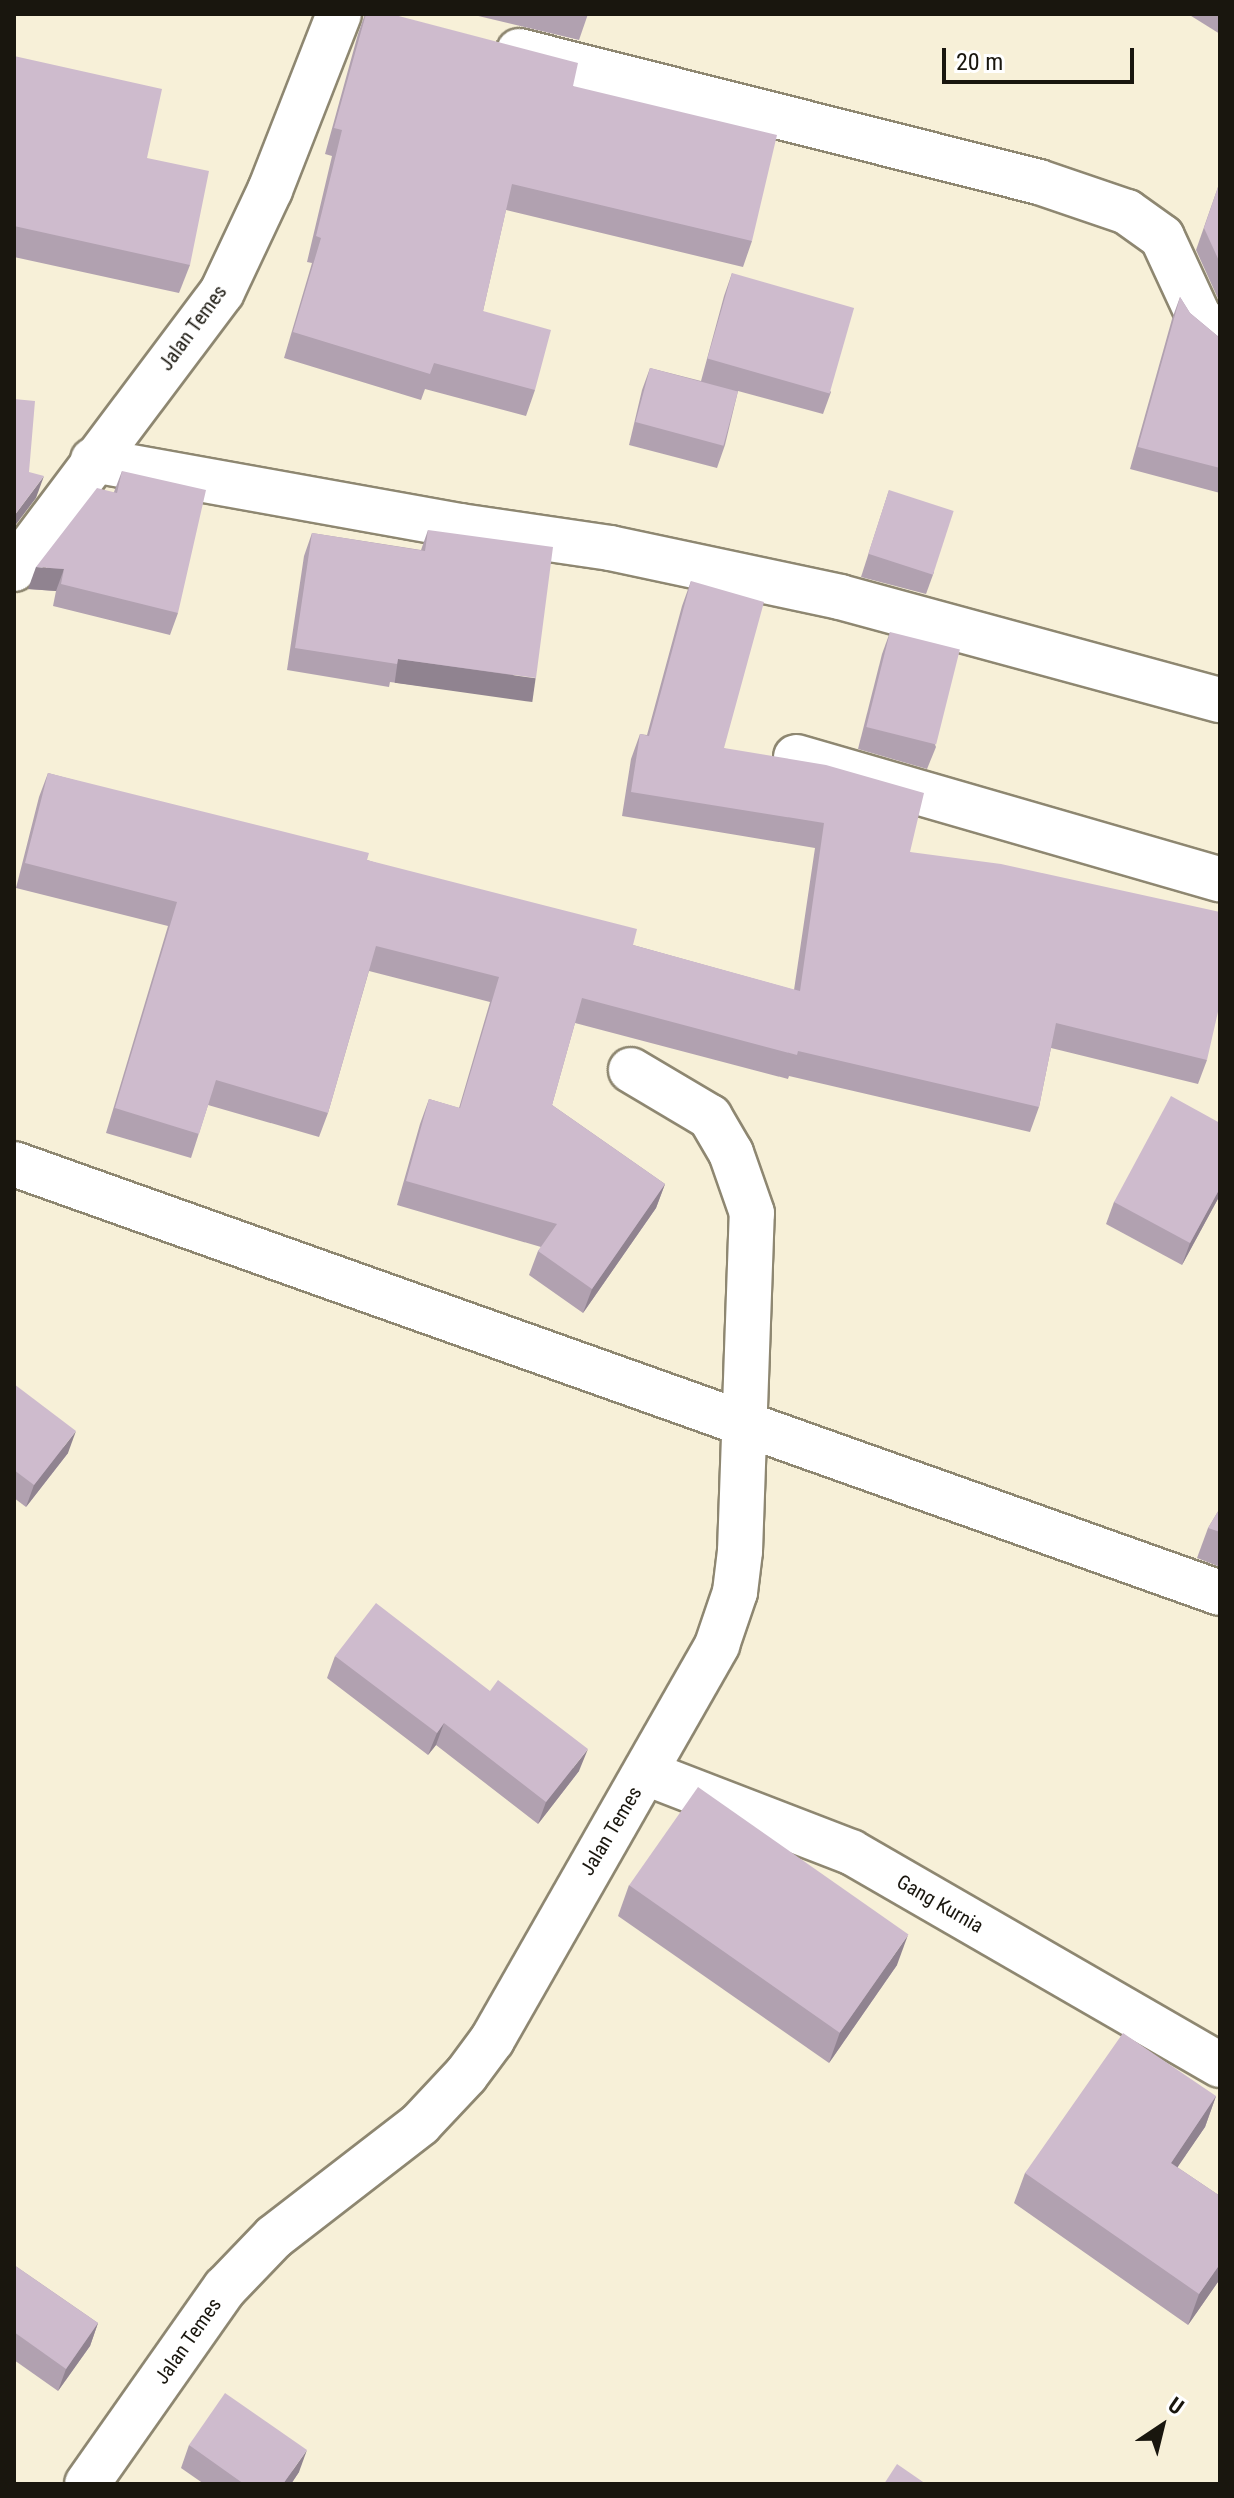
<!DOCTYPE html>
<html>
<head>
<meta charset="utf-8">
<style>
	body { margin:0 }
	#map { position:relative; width:1234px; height:2498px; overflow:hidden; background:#f7f0d8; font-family:"Roboto Condensed",sans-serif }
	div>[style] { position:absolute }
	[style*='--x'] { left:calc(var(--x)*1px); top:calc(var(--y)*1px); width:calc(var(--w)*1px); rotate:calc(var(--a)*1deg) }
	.roads { filter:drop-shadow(2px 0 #8e8771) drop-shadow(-2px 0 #8e8771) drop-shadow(0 2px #8e8771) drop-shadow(0 -2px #8e8771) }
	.minor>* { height:44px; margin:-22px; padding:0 22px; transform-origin:22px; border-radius:22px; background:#fff }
	.wall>* { inset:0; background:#b1a1b0 }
	.shaded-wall>* { inset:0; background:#908390; transform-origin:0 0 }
	.building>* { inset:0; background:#cebbcd; transform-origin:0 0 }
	span { translate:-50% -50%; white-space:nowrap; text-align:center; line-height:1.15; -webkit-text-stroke:6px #fff; paint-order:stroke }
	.street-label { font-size:20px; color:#19160e }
	.frame { position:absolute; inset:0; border:16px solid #19160e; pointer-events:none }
	.north { position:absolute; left:1122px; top:2386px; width:80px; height:80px; -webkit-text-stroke:6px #fff; paint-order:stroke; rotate:35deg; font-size:22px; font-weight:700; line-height:32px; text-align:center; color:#19160e }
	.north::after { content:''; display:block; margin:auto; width:28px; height:36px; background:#19160e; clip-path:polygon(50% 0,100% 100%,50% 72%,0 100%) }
	.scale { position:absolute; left:942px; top:48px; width:192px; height:36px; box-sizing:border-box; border:4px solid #19160e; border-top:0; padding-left:10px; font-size:24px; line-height:28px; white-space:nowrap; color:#19160e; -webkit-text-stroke:6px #fff; paint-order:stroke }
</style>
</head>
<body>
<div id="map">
	<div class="roads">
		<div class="minor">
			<div style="--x:519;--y:51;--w:536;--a:14.14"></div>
			<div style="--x:1039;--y:182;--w:93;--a:18.8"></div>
			<div style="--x:1127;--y:212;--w:43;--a:35.5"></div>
			<div style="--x:1162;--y:237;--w:88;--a:65.2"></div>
			<div style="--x:1199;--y:317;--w:29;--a:44"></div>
			<div style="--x:93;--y:460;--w:373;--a:10.2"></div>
			<div style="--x:460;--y:526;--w:152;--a:8.3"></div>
			<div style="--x:610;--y:548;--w:235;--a:12"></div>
			<div style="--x:840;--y:597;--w:394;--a:15.2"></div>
			<div style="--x:14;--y:569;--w:346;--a:-53.1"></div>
			<div style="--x:222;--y:292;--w:113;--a:-64.8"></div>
			<div style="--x:270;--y:190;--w:189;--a:-68.6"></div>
			<div style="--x:796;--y:757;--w:441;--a:16.1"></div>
			<div style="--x:14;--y:1164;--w:1280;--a:19.58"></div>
			<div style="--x:646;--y:1773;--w:220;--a:21.1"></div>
			<div style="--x:851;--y:1852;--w:426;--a:30"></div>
			<div style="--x:87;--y:2484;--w:240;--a:-54.9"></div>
			<div style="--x:225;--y:2288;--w:71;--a:-46.1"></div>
			<div style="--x:274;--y:2237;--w:185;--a:-37.7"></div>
			<div style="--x:420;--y:2124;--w:67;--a:-46.8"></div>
			<div style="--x:466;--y:2075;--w:44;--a:-53.4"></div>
			<div style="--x:492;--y:2040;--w:455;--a:-60.3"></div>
			<div style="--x:717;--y:1645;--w:56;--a:-71.2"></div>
			<div style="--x:735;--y:1592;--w:41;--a:-83"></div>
			<div style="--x:740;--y:1551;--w:338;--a:-88"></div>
			<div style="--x:752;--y:1213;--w:64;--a:-109.3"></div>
			<div style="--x:731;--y:1153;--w:42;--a:-120.3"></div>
			<div style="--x:710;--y:1117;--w:92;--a:-149.3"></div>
		</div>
	</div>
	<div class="wall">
		<div style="clip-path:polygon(365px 14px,573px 86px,752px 241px,743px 267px,506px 210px,483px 311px,535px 390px,526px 416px,425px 389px,421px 400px,284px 358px,312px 263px,307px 262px,332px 156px,325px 154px,358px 34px)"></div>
		<div style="clip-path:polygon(470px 14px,588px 14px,579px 40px)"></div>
		<div style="clip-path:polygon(1188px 14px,1220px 14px,1220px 34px)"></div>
		<div style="clip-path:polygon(14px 56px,147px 158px,190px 265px,179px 293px,14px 257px)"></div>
		<div style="clip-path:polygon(1218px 187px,1220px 187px,1220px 303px,1196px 250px)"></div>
		<div style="clip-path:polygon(732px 273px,831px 392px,823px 414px,738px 391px,725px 445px,717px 468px,629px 445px,642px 390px,650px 368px,701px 381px,724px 296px)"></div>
		<div style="clip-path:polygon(1180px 297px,1190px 313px,1220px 338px,1220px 493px,1130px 469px,1172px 319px)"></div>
		<div style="clip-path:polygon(122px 471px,178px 613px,170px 635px,53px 606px,56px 591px,28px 589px,114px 492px)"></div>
		<div style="clip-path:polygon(889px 490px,934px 572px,926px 594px,861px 577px)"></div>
		<div style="clip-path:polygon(428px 530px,528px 700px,390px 682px,389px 687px,287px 670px,304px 556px,312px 533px,421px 550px)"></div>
		<div style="clip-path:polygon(691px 581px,724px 748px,910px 852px,1207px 1060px,1198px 1084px,1051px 1048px,1039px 1107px,1030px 1132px,789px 1076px,788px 1079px,575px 1023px,552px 1105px,665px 1184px,656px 1208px,583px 1313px,529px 1275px,538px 1251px,541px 1247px,397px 1205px,420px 1124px,429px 1099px,459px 1108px,490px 1002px,369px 971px,328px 1113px,319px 1137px,208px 1105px,191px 1158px,106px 1133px,168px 926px,16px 888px,39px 797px,48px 773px,367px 860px,633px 945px,794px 990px,815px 848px,622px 816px,631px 759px,640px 734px,647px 735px,682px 606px)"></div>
		<div style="clip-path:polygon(890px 632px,936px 747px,927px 769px,858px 749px,882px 654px)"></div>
		<div style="clip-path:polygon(1220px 1123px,1220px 1195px,1182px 1265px,1106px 1224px,1114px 1202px)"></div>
		<div style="clip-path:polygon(14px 1384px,68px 1453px,26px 1507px,14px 1498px)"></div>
		<div style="clip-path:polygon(1220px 1508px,1220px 1567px,1197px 1558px,1208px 1528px)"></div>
		<div style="clip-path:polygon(335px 1656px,579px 1771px,538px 1824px,436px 1745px,428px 1755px,327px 1678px)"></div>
		<div style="clip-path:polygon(629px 1885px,897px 1965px,829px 2063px,618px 1916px)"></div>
		<div style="clip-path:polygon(1216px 2096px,1205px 2127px,1177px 2167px,1220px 2196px,1220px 2279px,1188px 2325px,1014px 2203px,1025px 2173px)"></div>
		<div style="clip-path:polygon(14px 2265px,98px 2323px,90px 2346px,58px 2391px,14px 2360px)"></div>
		<div style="clip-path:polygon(189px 2445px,299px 2472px,291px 2484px,204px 2484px,181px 2468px)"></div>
	</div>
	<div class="shaded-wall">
		<div style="clip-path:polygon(44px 476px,36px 498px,14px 527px,14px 516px)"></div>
		<div style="clip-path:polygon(36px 567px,64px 569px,56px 591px,28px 589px)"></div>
		<div style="left:398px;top:659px;width:139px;height:24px;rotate:8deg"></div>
		<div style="clip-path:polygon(665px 1184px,656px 1208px,583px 1313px,592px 1289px)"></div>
		<div style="clip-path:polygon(1220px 1188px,1220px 1195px,1182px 1265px,1190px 1243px)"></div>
		<div style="clip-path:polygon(76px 1431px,68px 1453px,26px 1507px,34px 1485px)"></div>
		<div style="clip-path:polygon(444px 1723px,436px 1745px,428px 1755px,437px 1733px)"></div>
		<div style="clip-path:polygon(588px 1749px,579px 1771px,538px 1824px,546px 1802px)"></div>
		<div style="clip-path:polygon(908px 1935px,897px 1965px,829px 2063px,840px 2032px)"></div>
		<div style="clip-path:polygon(1216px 2096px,1205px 2127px,1160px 2193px,1171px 2163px)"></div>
		<div style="clip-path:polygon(1220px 2264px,1220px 2279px,1188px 2325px,1199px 2294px)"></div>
		<div style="clip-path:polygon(98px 2323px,90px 2346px,58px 2391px,66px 2369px)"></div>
		<div style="clip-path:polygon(307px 2450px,299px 2472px,291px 2484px,283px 2484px)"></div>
	</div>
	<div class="building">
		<div style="clip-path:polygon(366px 14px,391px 14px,578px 63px,573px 86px,777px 135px,752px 241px,512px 184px,483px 311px,551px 330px,535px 390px,434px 363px,430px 374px,293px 332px,321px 238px,316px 236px,342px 130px,334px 128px)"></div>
		<div style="clip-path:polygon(14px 56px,162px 89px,147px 158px,209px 171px,190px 265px,14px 226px)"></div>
		<div style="clip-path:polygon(1218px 187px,1220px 187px,1220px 263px,1204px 228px)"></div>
		<div style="left:732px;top:273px;width:127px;height:89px;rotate:16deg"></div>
		<div style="clip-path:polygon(1180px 297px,1190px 313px,1220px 338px,1220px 468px,1138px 447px)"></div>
		<div style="left:650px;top:368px;width:91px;height:56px;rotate:15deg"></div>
		<div style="clip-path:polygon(14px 399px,35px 401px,29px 472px,44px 476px,14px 516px)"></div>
		<div style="clip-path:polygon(122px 471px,206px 490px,178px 613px,61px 584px,64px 569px,36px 567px,97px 488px,117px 493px)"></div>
		<div style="left:889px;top:490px;width:68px;height:67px;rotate:18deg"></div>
		<div style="clip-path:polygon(428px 530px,553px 547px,536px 678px,398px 659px,397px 664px,295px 648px,312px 533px,425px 551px)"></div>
		<div style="clip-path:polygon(691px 581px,764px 602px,724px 748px,826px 765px,924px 793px,910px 852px,1001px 864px,1220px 912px,1220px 1003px,1207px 1060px,1056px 1023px,1039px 1107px,798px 1051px,797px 1055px,582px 998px,552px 1105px,665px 1184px,592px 1289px,538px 1251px,557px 1224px,406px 1181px,429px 1099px,460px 1108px,499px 977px,376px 946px,328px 1113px,216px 1080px,199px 1134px,115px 1108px,177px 902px,25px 863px,48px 773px,369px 853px,367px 860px,637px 929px,633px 945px,800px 991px,824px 823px,631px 792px,640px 734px,649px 736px)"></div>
		<div style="left:890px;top:632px;width:72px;height:98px;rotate:14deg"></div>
		<div style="clip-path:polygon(1171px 1096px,1220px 1123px,1220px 1188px,1190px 1243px,1114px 1202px)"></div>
		<div style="clip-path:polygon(14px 1384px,76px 1431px,34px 1485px,14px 1470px)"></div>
		<div style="clip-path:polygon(1220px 1508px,1220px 1532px,1208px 1528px)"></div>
		<div style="clip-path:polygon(376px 1603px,490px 1691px,498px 1680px,588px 1749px,546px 1802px,444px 1723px,437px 1733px,335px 1656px)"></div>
		<div style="left:698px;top:1787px;width:257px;height:120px;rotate:35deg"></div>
		<div style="clip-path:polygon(1123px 2033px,1216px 2096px,1171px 2163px,1220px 2196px,1220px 2264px,1199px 2294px,1025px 2173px)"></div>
		<div style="clip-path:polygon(14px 2265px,98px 2323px,66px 2369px,14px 2332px)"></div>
		<div style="clip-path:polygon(225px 2393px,307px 2450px,283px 2484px,244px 2484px,189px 2445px)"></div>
		<div style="clip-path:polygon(897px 2464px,926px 2484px,884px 2484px)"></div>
	</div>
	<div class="street-label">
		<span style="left:193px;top:328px;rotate:-54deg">Jalan Temes</span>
		<span style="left:611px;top:1831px;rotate:-59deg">Jalan Temes</span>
		<span style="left:940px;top:1904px;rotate:30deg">Gang Kurnia</span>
		<span style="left:188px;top:2341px;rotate:-55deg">Jalan Temes</span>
	</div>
	<div class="frame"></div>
	<div class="north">U</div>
	<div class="scale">20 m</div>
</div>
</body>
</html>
